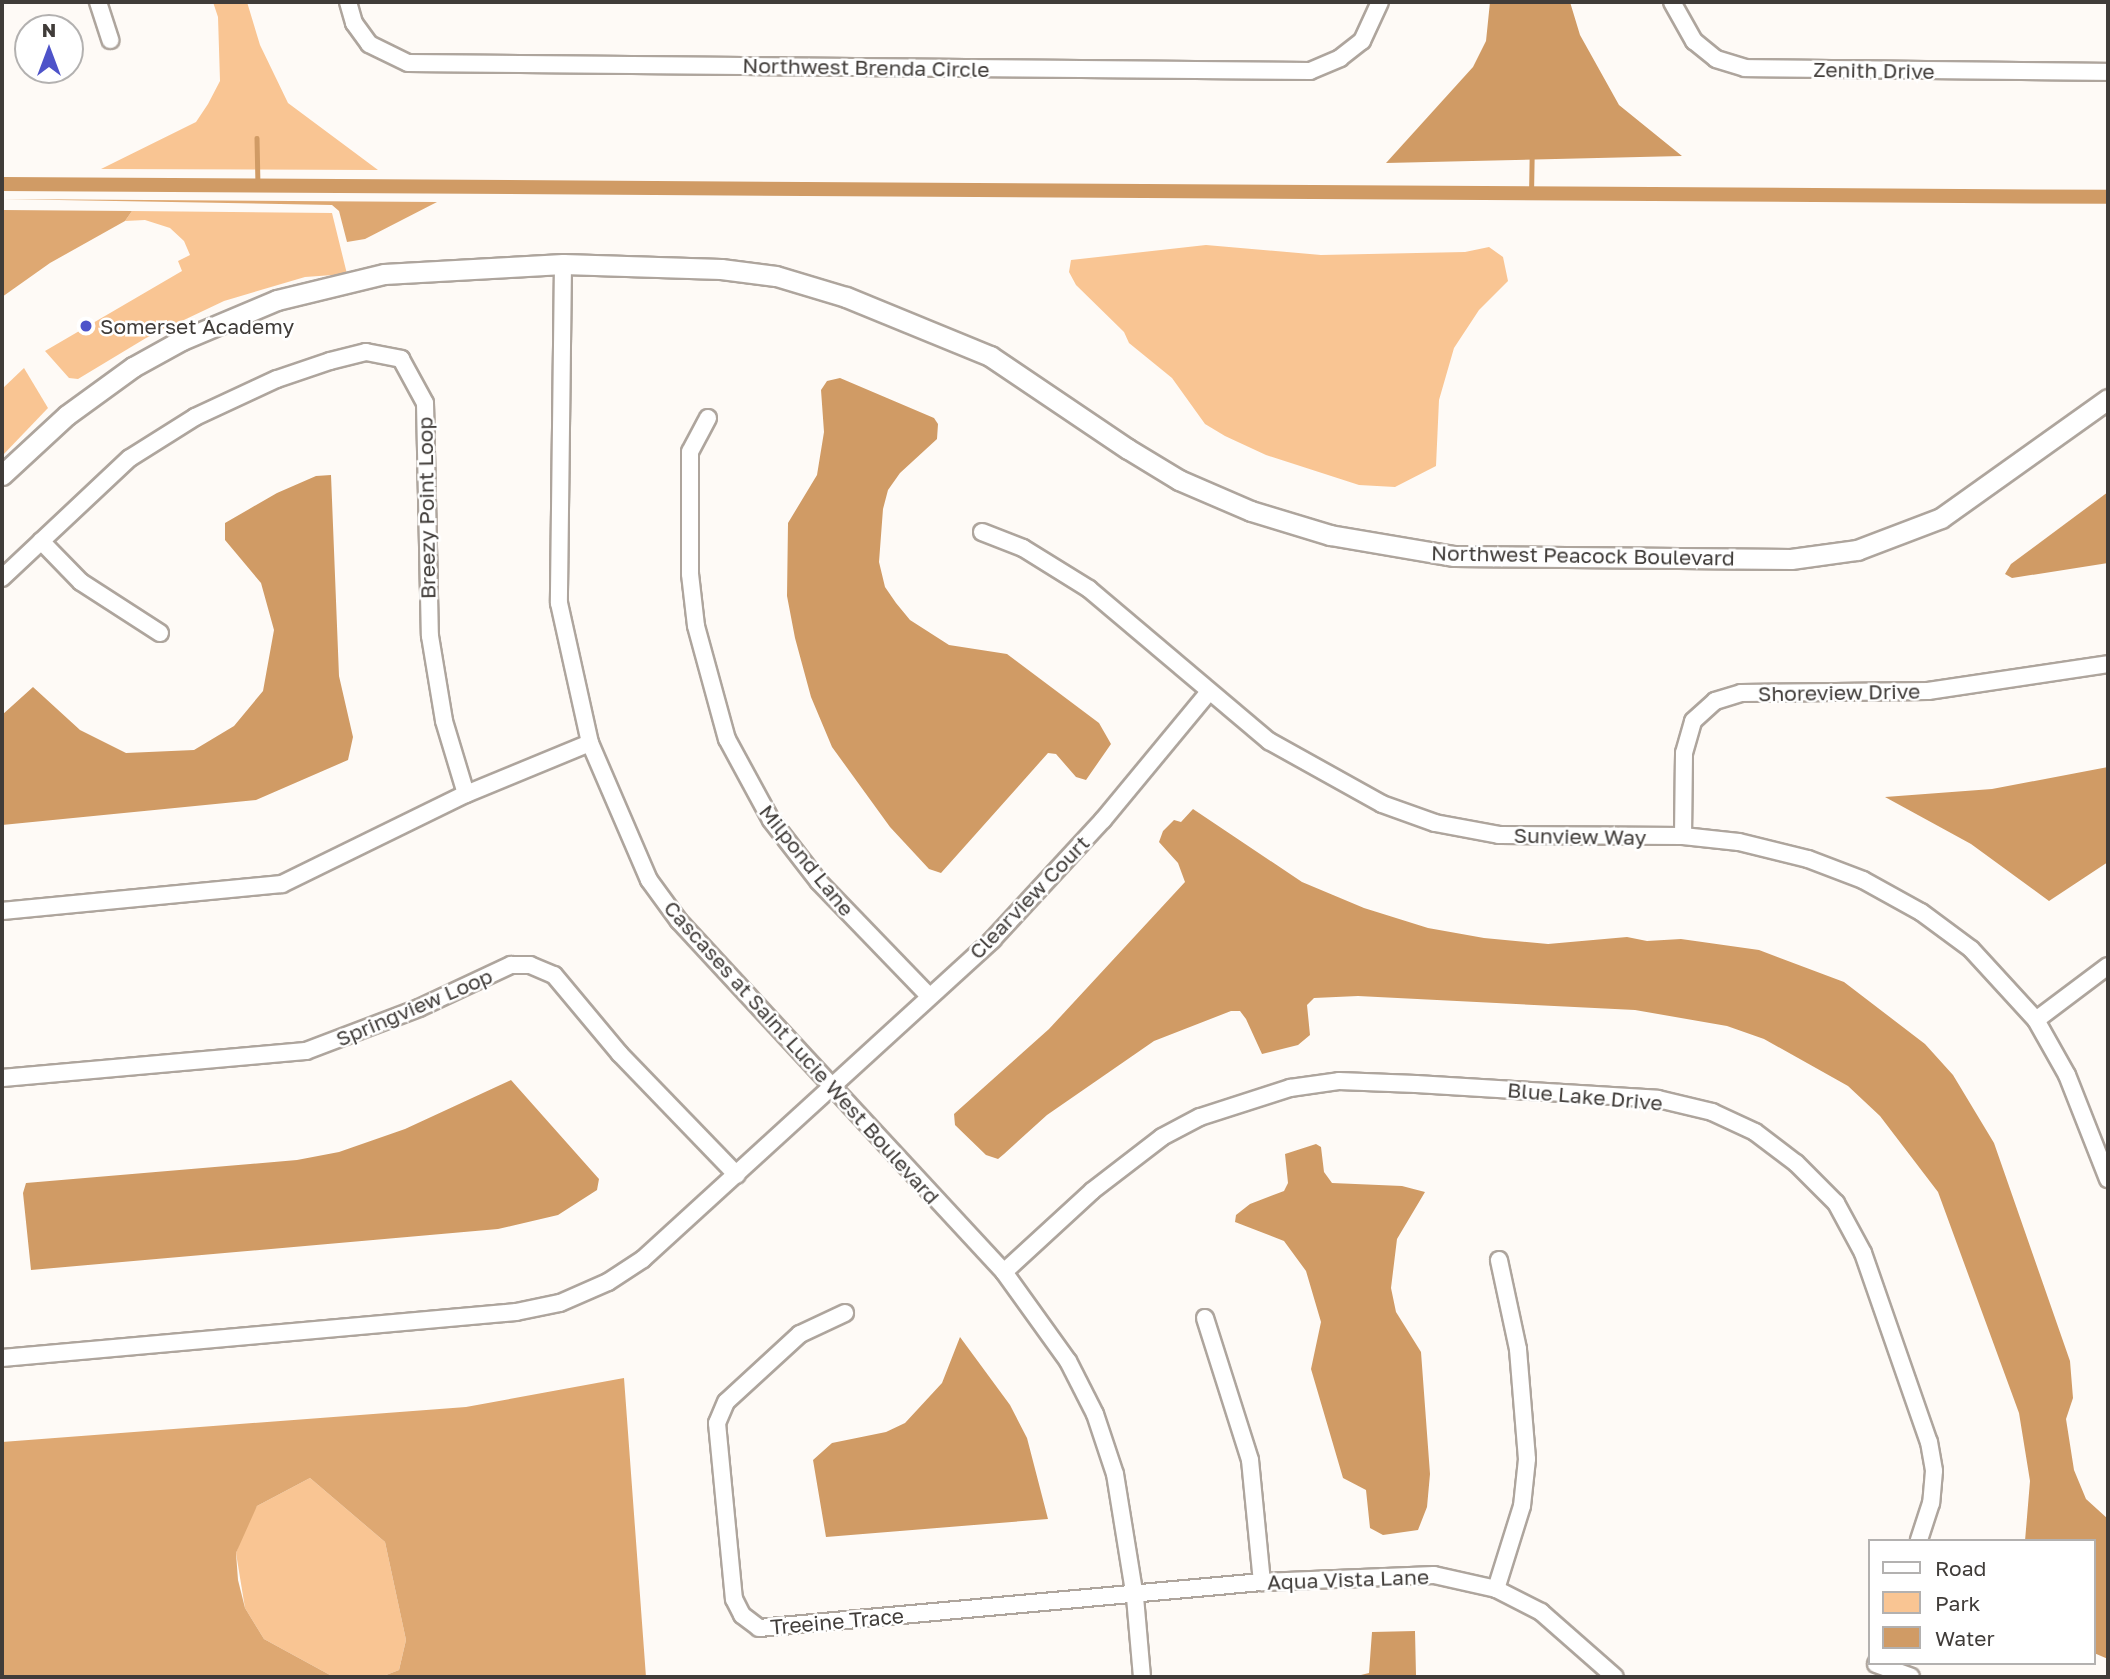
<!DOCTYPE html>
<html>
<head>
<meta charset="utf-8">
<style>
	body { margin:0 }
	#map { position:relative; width:2110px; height:1679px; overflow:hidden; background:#fefaf6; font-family:"Golos Text",sans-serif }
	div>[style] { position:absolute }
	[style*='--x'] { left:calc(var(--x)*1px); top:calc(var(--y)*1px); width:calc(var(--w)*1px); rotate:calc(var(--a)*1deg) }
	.green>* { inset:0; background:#f9c593 }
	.forest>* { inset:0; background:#dea872 }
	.water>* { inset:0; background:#d09b65 }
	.stream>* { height:4.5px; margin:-2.25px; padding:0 2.25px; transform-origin:2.25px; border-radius:2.25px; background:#d09b65 }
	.canal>* { height:14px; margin:-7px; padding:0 7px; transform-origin:7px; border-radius:7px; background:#d09b65 }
	.roads { filter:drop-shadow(2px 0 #aea59d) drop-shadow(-2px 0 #aea59d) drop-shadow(0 2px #aea59d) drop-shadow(0 -2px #aea59d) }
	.minor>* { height:16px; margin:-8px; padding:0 8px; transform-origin:8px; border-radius:8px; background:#fff }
	.tertiary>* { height:19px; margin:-9.5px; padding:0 9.5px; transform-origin:9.5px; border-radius:9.5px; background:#fff }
	.dots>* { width:19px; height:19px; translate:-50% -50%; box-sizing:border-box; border:4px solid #fff; border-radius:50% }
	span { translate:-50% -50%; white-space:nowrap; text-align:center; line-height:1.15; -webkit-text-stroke:5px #fff; paint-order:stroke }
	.street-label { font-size:21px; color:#403c39 }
	.poi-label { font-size:21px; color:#403c39 }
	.left { translate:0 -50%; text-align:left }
	.frame { position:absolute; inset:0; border:4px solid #403c39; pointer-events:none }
	.legend { position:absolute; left:1868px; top:1539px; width:228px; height:126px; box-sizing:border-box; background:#fff; border:2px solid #b3b1b0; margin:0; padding:9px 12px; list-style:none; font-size:21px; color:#403c39 }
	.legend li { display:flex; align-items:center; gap:14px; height:35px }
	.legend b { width:35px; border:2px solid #b3b1b0 }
	.north { position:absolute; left:14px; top:14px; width:70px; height:70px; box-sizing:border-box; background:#fff; border:2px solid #b3b1b0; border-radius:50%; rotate:0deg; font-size:19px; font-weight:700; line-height:28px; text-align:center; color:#403c39 }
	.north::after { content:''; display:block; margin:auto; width:24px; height:32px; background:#4e53c9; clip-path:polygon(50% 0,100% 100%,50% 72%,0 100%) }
</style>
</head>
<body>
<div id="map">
	<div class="green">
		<div style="clip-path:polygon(213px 2px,247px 2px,260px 45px,288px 103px,378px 170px,101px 169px,196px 122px,208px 104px,220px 81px,218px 17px)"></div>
		<div style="clip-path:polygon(132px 211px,332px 213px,347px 274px,305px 277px,224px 301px,146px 338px,78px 379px,69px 378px,45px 351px,182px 271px,178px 261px,190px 255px,184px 241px,170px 228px,145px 220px,125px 221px)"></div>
		<div style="clip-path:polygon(1206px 245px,1321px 255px,1465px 252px,1489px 247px,1503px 257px,1508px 281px,1479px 310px,1454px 348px,1439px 400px,1436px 466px,1395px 487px,1359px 485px,1266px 455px,1225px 436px,1205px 424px,1172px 378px,1129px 343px,1124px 332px,1076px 285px,1069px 272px,1071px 260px)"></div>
		<div style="clip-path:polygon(24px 368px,48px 408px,2px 456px,2px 389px)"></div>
		<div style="clip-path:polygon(310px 1478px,385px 1542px,406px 1640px,399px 1670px,381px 1677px,330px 1675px,264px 1639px,245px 1608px,236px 1553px,248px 1520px,257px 1506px)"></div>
	</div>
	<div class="forest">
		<div style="clip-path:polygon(2px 199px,437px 202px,365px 239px,347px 242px,339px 211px,332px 205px)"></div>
		<div style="clip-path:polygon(2px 210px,132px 211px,125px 221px,50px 263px,2px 297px)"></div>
		<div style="clip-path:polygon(624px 1378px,646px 1677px,381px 1677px,399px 1670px,406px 1640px,385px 1542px,310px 1478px,257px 1506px,236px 1553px,238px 1580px,245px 1608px,264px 1639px,330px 1675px,354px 1677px,2px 1677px,2px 1442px,466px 1407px)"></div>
	</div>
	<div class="water">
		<div style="clip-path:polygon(1490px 2px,1570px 2px,1580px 35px,1619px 105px,1682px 156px,1386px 163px,1473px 67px,1486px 41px)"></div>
		<div style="clip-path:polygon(840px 378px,934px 418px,938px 424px,937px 439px,900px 473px,888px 490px,883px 509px,879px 562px,885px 587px,896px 603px,910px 620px,949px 645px,1007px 654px,1099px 723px,1111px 744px,1086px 780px,1076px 777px,1056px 754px,1048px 753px,941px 873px,929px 869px,890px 827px,832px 747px,811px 697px,795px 638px,787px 596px,788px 523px,817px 475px,824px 432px,821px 390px,827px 381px)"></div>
		<div style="clip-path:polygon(331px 475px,339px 676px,353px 737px,348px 760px,256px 800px,2px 825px,2px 715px,33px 687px,80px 730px,126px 753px,194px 750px,234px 726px,263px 691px,274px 630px,261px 583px,225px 540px,225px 523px,277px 493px,316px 476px)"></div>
		<div style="clip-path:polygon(2108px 492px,2108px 563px,2012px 578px,2005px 574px,2011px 564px)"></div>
		<div style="clip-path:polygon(2108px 767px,2108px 862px,2049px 901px,1971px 844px,1885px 797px,1992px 789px)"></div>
		<div style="clip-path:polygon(1193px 809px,1302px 882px,1364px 908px,1428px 928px,1484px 938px,1548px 944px,1627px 937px,1647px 941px,1681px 939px,1759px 950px,1844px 982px,1925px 1044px,1953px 1075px,1994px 1143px,2070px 1361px,2073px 1398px,2066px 1419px,2074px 1470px,2086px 1499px,2108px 1519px,2108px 1659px,2094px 1653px,2094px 1541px,2025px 1541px,2030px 1481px,2019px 1413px,1938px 1192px,1880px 1116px,1848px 1086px,1764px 1039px,1727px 1026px,1635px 1010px,1358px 996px,1314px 998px,1307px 1005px,1310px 1035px,1298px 1045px,1262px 1054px,1246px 1019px,1240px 1011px,1231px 1011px,1154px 1041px,1047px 1115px,1004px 1154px,998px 1159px,986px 1155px,955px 1125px,954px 1114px,1049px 1029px,1185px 882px,1178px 863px,1159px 842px,1163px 831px,1174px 820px,1181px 822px)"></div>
		<div style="clip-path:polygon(511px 1080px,599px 1179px,597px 1190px,558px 1215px,498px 1229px,31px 1270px,23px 1193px,26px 1183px,297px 1160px,339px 1152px,405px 1129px)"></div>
		<div style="clip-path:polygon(1316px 1144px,1321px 1147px,1324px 1172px,1332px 1183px,1402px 1186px,1425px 1192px,1397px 1239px,1391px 1288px,1396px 1312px,1421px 1352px,1430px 1474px,1427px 1507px,1418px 1530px,1383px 1535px,1370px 1528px,1366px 1490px,1343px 1478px,1311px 1369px,1321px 1322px,1306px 1271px,1284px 1241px,1235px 1222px,1236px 1215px,1250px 1204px,1284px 1191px,1288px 1183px,1285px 1154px)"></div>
		<div style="clip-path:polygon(960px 1337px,1010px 1405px,1027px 1438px,1048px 1519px,826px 1537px,813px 1460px,832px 1443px,886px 1432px,905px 1423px,942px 1383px)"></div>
		<div style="clip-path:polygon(1415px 1631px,1416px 1675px,1421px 1677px,1353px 1677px,1369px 1673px,1372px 1632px)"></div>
	</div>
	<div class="stream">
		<div style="--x:257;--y:138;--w:49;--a:88.8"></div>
		<div style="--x:1531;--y:195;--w:39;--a:-89"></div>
	</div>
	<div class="canal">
		<div style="--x:2;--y:184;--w:2106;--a:0.35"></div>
	</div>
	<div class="roads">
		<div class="minor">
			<div style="--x:98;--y:2;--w:40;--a:72"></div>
			<div style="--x:348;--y:2;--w:22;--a:74"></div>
			<div style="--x:354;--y:23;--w:26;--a:54"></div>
			<div style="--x:369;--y:44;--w:43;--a:26"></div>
			<div style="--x:408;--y:63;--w:902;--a:0.51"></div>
			<div style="--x:1310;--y:71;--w:33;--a:-23"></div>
			<div style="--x:1340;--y:58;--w:28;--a:-38"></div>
			<div style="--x:1362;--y:41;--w:43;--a:-65.2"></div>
			<div style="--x:1672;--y:2;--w:45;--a:60.6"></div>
			<div style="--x:1694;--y:41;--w:28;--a:39"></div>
			<div style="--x:1716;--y:59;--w:30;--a:17"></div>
			<div style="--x:1745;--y:68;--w:363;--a:0.6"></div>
			<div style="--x:563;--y:264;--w:339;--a:90.7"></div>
			<div style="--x:559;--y:603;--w:143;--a:77.5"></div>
			<div style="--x:590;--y:743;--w:149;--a:66.7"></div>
			<div style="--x:649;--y:880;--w:51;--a:53.8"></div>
			<div style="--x:679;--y:921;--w:478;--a:47.2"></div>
			<div style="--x:1004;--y:1272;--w:110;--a:54.3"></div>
			<div style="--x:1068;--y:1361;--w:59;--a:63"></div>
			<div style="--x:1095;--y:1414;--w:63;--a:71.6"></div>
			<div style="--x:1115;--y:1474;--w:125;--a:80.8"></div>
			<div style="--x:1135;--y:1597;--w:80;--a:85"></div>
			<div style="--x:708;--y:418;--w:38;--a:118"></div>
			<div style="--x:690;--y:452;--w:122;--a:90"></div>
			<div style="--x:690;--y:574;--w:52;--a:83.4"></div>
			<div style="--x:696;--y:626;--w:117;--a:74.7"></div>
			<div style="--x:727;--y:739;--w:92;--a:61.5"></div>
			<div style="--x:771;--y:820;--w:78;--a:52.3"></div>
			<div style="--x:819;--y:882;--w:157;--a:46"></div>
			<div style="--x:982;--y:532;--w:44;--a:21.3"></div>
			<div style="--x:1023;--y:548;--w:78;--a:31.8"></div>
			<div style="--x:1089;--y:589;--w:236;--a:40.2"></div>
			<div style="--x:1269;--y:741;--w:129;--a:29.1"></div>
			<div style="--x:1382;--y:804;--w:56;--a:19.7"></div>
			<div style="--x:1435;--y:823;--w:65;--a:10.6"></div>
			<div style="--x:1499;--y:835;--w:184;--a:0.3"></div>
			<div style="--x:1683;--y:836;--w:56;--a:6.1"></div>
			<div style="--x:1739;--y:842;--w:71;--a:13.8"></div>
			<div style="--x:1808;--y:859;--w:59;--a:20.9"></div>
			<div style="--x:1863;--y:880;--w:66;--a:28.9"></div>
			<div style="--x:1921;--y:912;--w:62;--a:36.5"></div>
			<div style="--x:1971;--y:949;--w:96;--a:47.5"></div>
			<div style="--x:2036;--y:1020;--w:63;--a:60.6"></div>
			<div style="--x:2067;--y:1075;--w:112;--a:68.5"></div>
			<div style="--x:41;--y:541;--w:57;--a:45.7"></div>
			<div style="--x:81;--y:582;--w:94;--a:32.8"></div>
			<div style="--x:2;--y:578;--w:175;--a:-43.2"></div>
			<div style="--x:130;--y:458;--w:77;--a:-32.2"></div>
			<div style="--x:195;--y:417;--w:90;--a:-24.9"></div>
			<div style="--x:277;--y:379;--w:56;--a:-18.8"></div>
			<div style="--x:330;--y:361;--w:37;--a:-14"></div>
			<div style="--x:366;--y:352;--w:36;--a:11"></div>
			<div style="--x:401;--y:359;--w:50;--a:61.4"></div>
			<div style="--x:425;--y:403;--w:233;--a:88.8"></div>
			<div style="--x:430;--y:636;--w:86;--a:80.6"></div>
			<div style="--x:444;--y:721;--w:76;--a:73.2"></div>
			<div style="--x:1683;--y:836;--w:83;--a:-89.3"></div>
			<div style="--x:1684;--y:753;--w:33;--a:-74"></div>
			<div style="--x:1693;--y:721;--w:30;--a:-42"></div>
			<div style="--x:1715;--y:701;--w:27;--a:-17"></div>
			<div style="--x:1741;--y:693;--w:187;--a:-0.6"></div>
			<div style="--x:1928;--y:691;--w:182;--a:-8.5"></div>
			<div style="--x:2;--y:911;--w:281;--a:-5.5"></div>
			<div style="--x:282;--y:884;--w:205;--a:-26.1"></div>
			<div style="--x:466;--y:794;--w:134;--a:-22.4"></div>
			<div style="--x:2036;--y:1020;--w:90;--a:-36.9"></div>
			<div style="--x:2;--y:1078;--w:305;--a:-5.1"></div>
			<div style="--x:306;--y:1051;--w:121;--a:-20.8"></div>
			<div style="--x:419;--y:1008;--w:102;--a:-25.1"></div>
			<div style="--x:511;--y:965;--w:19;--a:0"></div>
			<div style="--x:530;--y:965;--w:26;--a:23"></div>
			<div style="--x:554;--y:975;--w:103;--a:50.1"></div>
			<div style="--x:620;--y:1054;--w:168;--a:46"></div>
			<div style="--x:1004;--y:1272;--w:120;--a:-42.6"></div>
			<div style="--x:1092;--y:1191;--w:88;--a:-37.6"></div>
			<div style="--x:1162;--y:1137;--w:43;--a:-27.8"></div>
			<div style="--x:1200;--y:1117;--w:95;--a:-17.9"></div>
			<div style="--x:1290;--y:1088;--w:49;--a:-8.1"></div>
			<div style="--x:1339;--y:1081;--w:77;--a:2.2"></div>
			<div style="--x:1416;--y:1084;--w:242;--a:3.5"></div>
			<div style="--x:1658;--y:1099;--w:56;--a:13.5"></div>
			<div style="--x:1712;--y:1112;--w:47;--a:24.9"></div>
			<div style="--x:1755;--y:1132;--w:51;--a:37.1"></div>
			<div style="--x:1796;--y:1163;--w:57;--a:45"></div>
			<div style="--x:1836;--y:1203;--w:57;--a:61.6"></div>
			<div style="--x:1863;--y:1253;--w:200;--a:70.8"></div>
			<div style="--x:1929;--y:1442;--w:29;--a:80"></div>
			<div style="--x:1934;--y:1471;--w:32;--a:95"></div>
			<div style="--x:1931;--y:1503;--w:40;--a:108"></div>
			<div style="--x:845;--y:1313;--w:50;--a:155"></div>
			<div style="--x:800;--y:1334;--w:100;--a:137.4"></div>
			<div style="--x:726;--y:1402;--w:23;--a:113"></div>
			<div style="--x:717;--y:1423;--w:177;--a:84.5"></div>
			<div style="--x:734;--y:1599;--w:18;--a:63"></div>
			<div style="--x:742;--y:1615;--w:21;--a:37"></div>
			<div style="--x:759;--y:1628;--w:505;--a:-5.23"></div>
			<div style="--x:1262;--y:1582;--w:172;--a:-2.3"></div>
			<div style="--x:1434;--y:1575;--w:64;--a:12.7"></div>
			<div style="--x:1496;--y:1589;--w:51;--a:27.1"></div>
			<div style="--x:1541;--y:1612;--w:98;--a:41.3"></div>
			<div style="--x:1205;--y:1318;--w:149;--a:72.4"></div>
			<div style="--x:1250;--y:1460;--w:123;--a:84.4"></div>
			<div style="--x:2;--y:1358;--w:516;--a:-5.11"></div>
			<div style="--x:516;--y:1312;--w:45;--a:-11.6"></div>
			<div style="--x:560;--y:1303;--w:52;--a:-23.6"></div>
			<div style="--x:608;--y:1282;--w:42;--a:-33.3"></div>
			<div style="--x:643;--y:1259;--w:474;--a:-42.4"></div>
			<div style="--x:993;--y:939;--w:162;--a:-47.3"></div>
			<div style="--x:1103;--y:820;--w:166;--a:-50.4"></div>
			<div style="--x:1496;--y:1589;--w:87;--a:-72.6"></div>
			<div style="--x:1522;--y:1506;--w:47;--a:-83.9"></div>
			<div style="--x:1527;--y:1459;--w:110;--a:-94.7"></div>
			<div style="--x:1518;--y:1349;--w:91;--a:-102.1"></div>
			<div style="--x:1876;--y:1664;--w:37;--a:20"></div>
		</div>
		<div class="tertiary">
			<div style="--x:2;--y:475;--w:88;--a:-42.7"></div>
			<div style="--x:67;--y:415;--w:82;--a:-36"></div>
			<div style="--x:133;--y:367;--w:56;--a:-28.9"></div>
			<div style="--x:182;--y:340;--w:103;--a:-22.8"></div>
			<div style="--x:277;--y:300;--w:110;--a:-13.7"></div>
			<div style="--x:384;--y:274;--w:179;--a:-3.2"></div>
			<div style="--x:563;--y:264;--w:158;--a:1.8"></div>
			<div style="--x:721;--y:269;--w:55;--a:7.3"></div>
			<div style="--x:776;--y:276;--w:73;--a:16.7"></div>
			<div style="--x:846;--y:297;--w:156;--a:22.3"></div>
			<div style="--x:990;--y:356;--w:166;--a:34"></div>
			<div style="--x:1128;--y:449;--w:60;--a:31.3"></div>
			<div style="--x:1179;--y:480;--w:78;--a:23.3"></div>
			<div style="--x:1251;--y:511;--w:83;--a:16.9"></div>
			<div style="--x:1330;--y:535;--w:126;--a:9.6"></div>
			<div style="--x:1454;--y:556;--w:337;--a:0.5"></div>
			<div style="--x:1791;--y:559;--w:67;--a:-7.8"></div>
			<div style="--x:1857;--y:550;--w:90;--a:-20.9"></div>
			<div style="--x:1941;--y:518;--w:205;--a:-35.5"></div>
		</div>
	</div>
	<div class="dots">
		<div style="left:86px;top:326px;background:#4e53c9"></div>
	</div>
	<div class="street-label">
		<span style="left:866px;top:67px;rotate:1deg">Northwest Brenda Circle</span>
		<span style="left:1874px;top:70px;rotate:1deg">Zenith Drive</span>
		<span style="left:426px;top:508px;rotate:-91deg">Breezy Point Loop</span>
		<span style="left:1583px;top:555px;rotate:1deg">Northwest Peacock Boulevard</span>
		<span style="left:1839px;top:692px;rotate:-1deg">Shoreview Drive</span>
		<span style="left:1580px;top:836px;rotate:1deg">Sunview Way</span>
		<span style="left:807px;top:860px;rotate:51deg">Milpond Lane</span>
		<span style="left:1029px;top:897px;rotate:-46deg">Clearview Court</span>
		<span style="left:414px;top:1007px;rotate:-23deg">Springview Loop</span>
		<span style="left:802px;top:1052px;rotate:48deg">Cascases at Saint Lucie West Boulevard</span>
		<span style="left:1585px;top:1096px;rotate:5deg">Blue Lake Drive</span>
		<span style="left:1348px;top:1579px;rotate:-2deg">Aqua Vista Lane</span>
		<span style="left:837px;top:1621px;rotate:-5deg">Treeine Trace</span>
	</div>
	<div class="poi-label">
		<span class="left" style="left:100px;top:326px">Somerset Academy</span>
	</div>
	<div class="frame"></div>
	<ul class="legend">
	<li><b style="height:9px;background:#fff"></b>Road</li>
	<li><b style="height:19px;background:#f9c593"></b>Park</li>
	<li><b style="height:19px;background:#d09b65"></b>Water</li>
	</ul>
	<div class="north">N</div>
</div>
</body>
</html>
